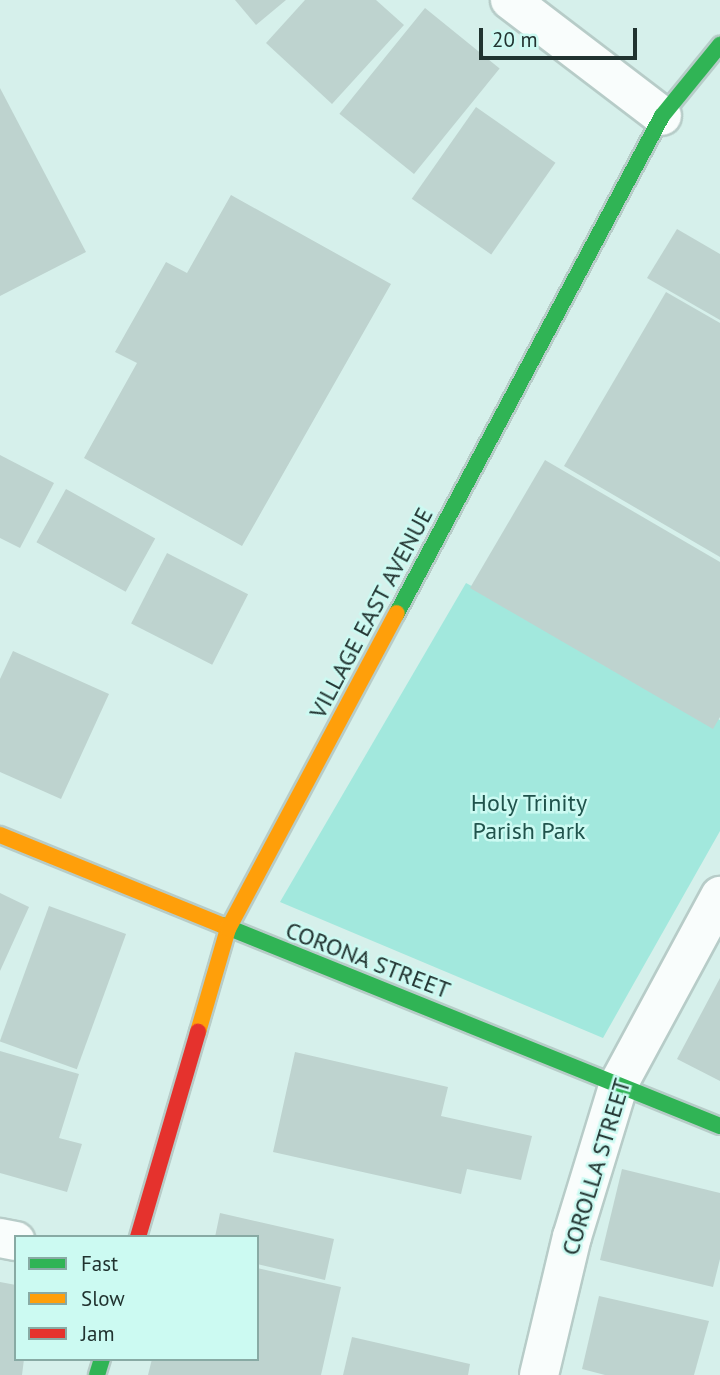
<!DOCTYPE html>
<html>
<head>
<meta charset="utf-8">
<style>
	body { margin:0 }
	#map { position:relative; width:720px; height:1375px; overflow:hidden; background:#d6f0eb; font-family:"PT Sans",sans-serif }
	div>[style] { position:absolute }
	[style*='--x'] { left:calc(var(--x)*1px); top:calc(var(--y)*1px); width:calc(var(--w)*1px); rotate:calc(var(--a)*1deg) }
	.green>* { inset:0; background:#a2e8dd }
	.building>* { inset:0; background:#bed3cf; transform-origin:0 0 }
	.roads { filter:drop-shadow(2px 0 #b7ccc8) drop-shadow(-2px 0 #b7ccc8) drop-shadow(0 2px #b7ccc8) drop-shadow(0 -2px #b7ccc8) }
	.street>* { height:38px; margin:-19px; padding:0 19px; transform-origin:19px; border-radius:19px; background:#f9fdfc }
	.fast>* { height:16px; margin:-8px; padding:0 8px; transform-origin:8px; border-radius:8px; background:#30b455 }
	.slow>* { height:16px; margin:-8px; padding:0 8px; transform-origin:8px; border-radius:8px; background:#ff9f0a }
	.jam>* { height:16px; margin:-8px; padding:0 8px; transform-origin:8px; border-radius:8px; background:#e5322d }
	span { translate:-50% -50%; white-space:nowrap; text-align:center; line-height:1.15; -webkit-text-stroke:5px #ccfaf2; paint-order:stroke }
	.street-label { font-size:24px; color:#213330 }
	.park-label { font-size:24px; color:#20534c }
	.legend { position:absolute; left:14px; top:1235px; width:245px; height:126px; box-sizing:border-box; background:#ccfaf2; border:2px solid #88aaa4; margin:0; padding:9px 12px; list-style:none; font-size:21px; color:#213330 }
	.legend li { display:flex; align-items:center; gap:14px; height:35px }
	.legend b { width:35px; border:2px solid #88aaa4 }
	.scale { position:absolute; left:479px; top:28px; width:158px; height:32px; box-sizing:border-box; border:4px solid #213330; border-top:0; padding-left:9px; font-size:21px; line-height:24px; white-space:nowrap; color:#213330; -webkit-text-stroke:5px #ccfaf2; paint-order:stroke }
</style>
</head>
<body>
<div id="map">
	<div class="green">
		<div style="clip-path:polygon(466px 583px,720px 720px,720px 831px,603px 1038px,280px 902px)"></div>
	</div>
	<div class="building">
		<div style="clip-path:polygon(235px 0,286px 0,256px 25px)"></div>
		<div style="clip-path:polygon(305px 0,376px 0,404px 25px,332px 104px,266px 43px)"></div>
		<div style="left:425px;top:8px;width:96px;height:136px;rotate:39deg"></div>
		<div style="clip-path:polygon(0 88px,86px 252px,0 296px)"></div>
		<div style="left:476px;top:107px;width:97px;height:112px;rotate:35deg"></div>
		<div style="clip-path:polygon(231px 195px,391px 284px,242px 546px,84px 458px,137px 363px,115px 352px,166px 262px,187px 273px)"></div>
		<div style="clip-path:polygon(677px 229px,720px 254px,720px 320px,647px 278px)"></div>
		<div style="clip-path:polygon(666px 292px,720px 323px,720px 557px,564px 466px)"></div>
		<div style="clip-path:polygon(0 455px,54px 483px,20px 548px,0 538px)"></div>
		<div style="clip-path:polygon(545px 460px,720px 562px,720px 717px,713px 729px,470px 588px)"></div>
		<div style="left:66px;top:489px;width:102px;height:61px;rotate:29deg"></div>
		<div style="left:167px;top:553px;width:91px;height:79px;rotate:27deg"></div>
		<div style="clip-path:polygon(13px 651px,109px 694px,61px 799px,0 772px,0 679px)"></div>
		<div style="clip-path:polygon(0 893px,29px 907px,0 971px)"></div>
		<div style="left:49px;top:906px;width:82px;height:144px;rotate:20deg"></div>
		<div style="clip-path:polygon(720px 978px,720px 1081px,677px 1059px)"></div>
		<div style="clip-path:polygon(0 1051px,79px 1074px,59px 1138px,82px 1144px,67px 1192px,0 1173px)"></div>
		<div style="clip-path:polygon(295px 1052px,448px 1087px,441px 1116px,532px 1136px,521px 1180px,467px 1169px,461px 1194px,273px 1152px)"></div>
		<div style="clip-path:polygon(622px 1169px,720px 1193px,720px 1259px,713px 1287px,600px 1260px)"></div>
		<div style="clip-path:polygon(220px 1213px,334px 1239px,325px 1280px,257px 1264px,257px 1237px,215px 1237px)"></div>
		<div style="clip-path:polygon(257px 1268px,341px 1287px,321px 1375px,148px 1375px,152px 1359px,257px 1359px)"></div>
		<div style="clip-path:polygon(0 1282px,16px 1285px,16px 1359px,24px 1359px,22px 1375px,0 1375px)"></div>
		<div style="clip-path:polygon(599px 1296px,709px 1321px,694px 1375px,605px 1375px,582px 1369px)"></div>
		<div style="clip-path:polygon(352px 1337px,470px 1364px,468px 1375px,343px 1375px)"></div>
	</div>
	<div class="roads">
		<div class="street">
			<div style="--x:510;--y:0;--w:191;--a:37.3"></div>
			<div style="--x:0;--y:1238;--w:16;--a:11"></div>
			<div style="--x:539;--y:1375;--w:142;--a:-76.6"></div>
			<div style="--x:572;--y:1237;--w:161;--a:-73"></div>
			<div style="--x:619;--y:1083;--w:213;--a:-61.6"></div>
		</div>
		<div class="fast">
			<div style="--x:397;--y:613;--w:563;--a:-61.93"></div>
			<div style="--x:662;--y:116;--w:92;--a:-50.8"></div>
			<div style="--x:222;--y:925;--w:537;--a:21.98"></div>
			<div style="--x:97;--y:1375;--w:17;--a:-73"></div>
		</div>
		<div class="slow">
			<div style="--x:0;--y:835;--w:240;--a:22.1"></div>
			<div style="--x:198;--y:1032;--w:107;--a:-73.8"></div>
			<div style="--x:228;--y:929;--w:358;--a:-61.9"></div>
		</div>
		<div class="jam">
			<div style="--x:138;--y:1237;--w:214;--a:-73.7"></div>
		</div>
	</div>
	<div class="street-label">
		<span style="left:371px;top:613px;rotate:-62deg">VILLAGE EAST AVENUE</span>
		<span style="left:368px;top:960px;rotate:21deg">CORONA STREET</span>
		<span style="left:596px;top:1167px;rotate:-73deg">COROLLA STREET</span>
	</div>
	<div class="park-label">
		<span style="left:529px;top:817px">Holy Trinity<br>Parish Park</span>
	</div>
	<ul class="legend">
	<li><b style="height:9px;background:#30b455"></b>Fast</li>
	<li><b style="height:9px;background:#ff9f0a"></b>Slow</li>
	<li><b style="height:9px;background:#e5322d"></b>Jam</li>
	</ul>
	<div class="scale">20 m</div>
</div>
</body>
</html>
